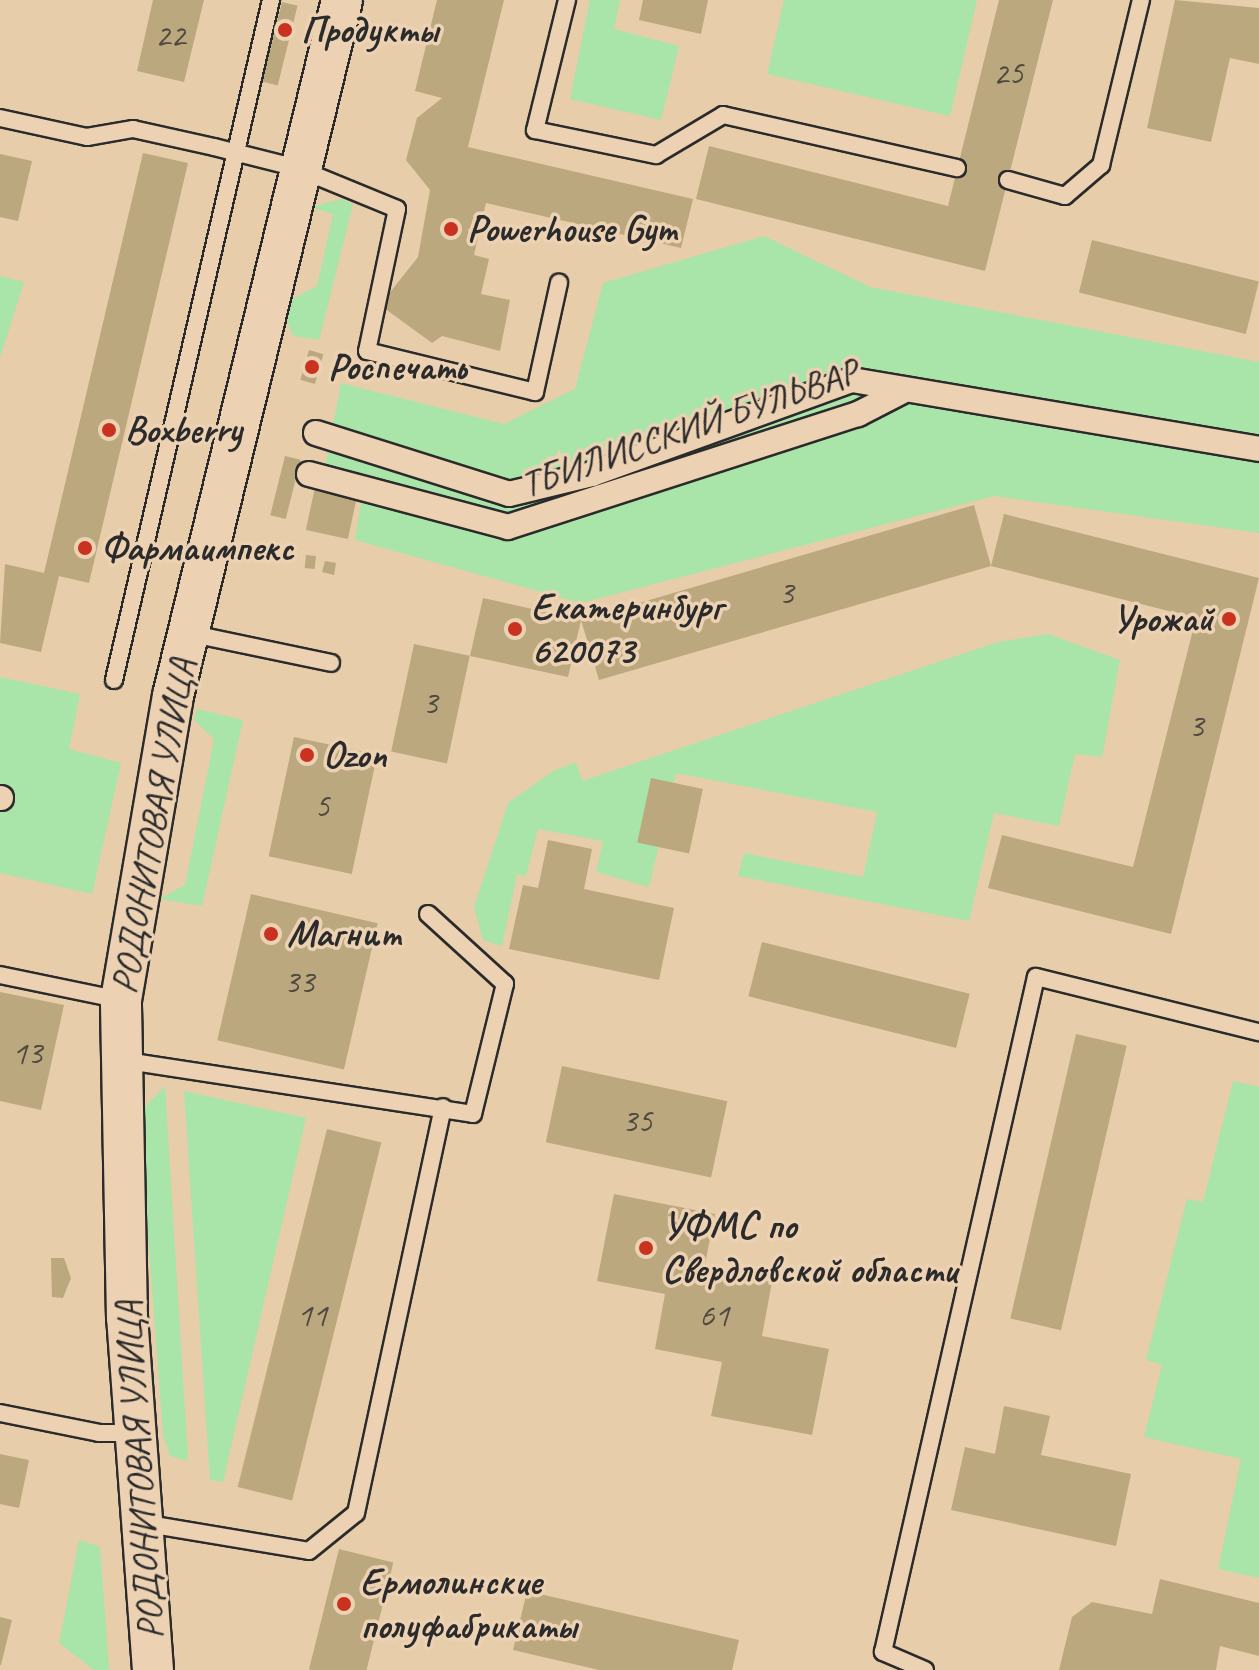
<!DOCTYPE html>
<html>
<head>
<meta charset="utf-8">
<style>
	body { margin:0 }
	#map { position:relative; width:1259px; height:1670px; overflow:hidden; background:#e7cda9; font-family:Caveat,sans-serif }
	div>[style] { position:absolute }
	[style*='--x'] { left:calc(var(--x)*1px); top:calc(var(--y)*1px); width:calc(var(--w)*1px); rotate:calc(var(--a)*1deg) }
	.green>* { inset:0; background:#a9e4a9 }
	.building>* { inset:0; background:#bca87f; transform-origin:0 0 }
	.roads { filter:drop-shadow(2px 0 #2b2b2b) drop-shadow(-2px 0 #2b2b2b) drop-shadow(0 2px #2b2b2b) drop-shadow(0 -2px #2b2b2b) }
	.service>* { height:16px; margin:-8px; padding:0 8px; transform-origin:8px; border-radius:8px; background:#ecd1b3 }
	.pedestrian>* { height:24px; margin:-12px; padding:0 12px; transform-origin:12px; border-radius:12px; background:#ecd1b3 }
	.tertiary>* { height:40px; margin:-20px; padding:0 20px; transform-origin:20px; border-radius:20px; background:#ecd1b3 }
	.dots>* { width:22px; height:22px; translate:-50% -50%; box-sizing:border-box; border:4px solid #ecd1b3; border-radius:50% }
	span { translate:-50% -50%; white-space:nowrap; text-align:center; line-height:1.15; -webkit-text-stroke:7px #ecd1b3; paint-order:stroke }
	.number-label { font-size:34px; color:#4f4a40 }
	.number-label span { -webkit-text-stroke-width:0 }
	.poi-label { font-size:38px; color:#2b2b2b; font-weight:700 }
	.left { translate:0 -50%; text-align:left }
	.right { translate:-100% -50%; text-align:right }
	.street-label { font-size:38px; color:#2b2b2b }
</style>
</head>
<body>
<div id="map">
	<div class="green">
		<div style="clip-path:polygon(590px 0,620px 0,614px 29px,679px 46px,661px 120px,570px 99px)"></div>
		<div style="clip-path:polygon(784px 0,977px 0,950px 116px,767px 74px)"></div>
		<div style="clip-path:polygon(342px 199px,353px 204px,319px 340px,293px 336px,286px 318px,292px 299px,317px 286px,333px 214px,310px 207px)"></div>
		<div style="clip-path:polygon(764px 236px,870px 287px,1259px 362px,1259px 533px,994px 496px,581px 603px,355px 540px,362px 497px,321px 488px,341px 383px,504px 424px,575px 389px,603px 283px)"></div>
		<div style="clip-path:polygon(0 276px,24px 282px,0 358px)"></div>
		<div style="clip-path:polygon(1048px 634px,1120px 660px,1102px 757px,1075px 754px,1059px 826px,994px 813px,969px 921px,738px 876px,744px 853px,863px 877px,877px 812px,676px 773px,649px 887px,596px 872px,603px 841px,538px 829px,526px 876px,517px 874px,502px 946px,483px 940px,474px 907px,508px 803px,553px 771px,576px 762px,582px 781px,998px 642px)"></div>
		<div style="clip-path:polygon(0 677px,80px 694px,69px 749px,121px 763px,92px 894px,0 873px)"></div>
		<div style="clip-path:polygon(197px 709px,243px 720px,202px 906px,159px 899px,185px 885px,214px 739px,194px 720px)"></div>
		<div style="clip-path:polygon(1233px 1081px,1259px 1087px,1259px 1578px,1218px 1569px,1241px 1459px,1144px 1437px,1162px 1365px,1146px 1360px,1187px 1199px,1203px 1202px)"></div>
		<div style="clip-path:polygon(165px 1086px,188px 1461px,170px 1456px,163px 1435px,139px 1113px)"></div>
		<div style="clip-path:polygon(184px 1091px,306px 1118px,223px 1482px,210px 1480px)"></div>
		<div style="clip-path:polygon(79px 1540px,100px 1547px,109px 1670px,94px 1670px,59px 1643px)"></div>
	</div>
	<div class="building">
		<div style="clip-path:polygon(153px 0,204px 0,184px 82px,137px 71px)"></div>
		<div style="clip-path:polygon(437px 0,504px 0,468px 147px,693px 199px,681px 248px,486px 203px,474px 255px,489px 259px,481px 294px,510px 300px,500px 351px,442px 336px,432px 343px,380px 305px,418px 257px,430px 190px,406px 160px,417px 118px,442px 98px,415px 91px)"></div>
		<div style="clip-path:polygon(643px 0,708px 0,701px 34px,639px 20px)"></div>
		<div style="clip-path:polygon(999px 0,1053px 0,985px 271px,696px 199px,709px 146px,948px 206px)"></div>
		<div style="clip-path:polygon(1175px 0,1259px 8px,1259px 64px,1230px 58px,1211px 142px,1147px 128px)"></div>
		<div style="left:282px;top:2px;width:16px;height:82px;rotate:14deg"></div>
		<div style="clip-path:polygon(143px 153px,188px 163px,89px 583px,59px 576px,41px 652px,0 643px,5px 564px,44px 573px)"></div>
		<div style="clip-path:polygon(0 154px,32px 161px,18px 221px,0 217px)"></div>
		<div style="left:1092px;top:240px;width:172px;height:54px;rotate:14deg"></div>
		<div style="left:309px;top:350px;width:15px;height:31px;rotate:16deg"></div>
		<div style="left:285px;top:456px;width:16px;height:61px;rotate:14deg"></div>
		<div style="left:315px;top:487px;width:43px;height:44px;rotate:12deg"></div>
		<div style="clip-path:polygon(974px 505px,991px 566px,599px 680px,581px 620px,568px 677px,470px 656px,483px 598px,581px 620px)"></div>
		<div style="clip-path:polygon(1004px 514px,1259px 578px,1171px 934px,988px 888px,1002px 835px,1133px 867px,1196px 618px,991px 566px)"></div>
		<div style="left:306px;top:555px;width:10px;height:13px;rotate:6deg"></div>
		<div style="clip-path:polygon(325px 561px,336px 563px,334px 575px,322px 572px)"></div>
		<div style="left:414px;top:644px;width:57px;height:110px;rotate:12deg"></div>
		<div style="left:294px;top:737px;width:85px;height:122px;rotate:12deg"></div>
		<div style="left:651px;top:778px;width:53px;height:66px;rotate:12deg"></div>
		<div style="clip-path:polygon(548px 840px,592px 849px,584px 889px,674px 908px,659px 980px,509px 949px,523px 885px,538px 888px)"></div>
		<div style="left:251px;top:894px;width:130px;height:150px;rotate:13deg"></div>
		<div style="left:762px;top:942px;width:214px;height:56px;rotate:14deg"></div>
		<div style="clip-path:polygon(0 992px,64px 1005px,41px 1110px,0 1101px)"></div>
		<div style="left:1076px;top:1034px;width:52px;height:292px;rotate:13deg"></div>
		<div style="left:562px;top:1066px;width:169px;height:78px;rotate:12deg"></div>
		<div style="left:327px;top:1129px;width:56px;height:369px;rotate:14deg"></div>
		<div style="clip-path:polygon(614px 1194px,715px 1214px,704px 1269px,772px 1282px,762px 1336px,829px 1349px,812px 1435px,711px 1416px,722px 1362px,655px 1349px,665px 1294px,597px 1281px)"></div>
		<div style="clip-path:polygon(51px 1258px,64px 1258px,71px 1278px,63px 1298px,52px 1297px)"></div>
		<div style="clip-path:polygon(1004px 1406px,1050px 1416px,1041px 1455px,1131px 1474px,1116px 1546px,951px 1510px,965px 1447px,995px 1454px)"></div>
		<div style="clip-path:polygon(0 1454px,29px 1460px,19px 1508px,0 1504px)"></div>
		<div style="left:339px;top:1549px;width:56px;height:124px;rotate:14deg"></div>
		<div style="clip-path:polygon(1160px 1579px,1259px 1603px,1259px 1656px,1220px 1646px,1216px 1670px,1059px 1670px,1072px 1617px,1092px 1602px,1152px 1614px)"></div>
		<div style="clip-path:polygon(527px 1591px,739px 1640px,732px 1670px,599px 1670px,513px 1650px)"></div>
		<div style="clip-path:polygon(0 1617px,12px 1620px,1px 1665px,0 1665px)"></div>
	</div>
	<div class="roads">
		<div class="service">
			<div style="--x:567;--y:0;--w:134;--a:103.8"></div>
			<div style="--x:535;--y:130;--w:124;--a:11.7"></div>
			<div style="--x:656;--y:155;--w:78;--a:-30.8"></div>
			<div style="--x:723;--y:115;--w:240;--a:12.8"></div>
			<div style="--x:0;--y:118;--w:89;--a:12.3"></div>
			<div style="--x:87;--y:137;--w:47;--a:-9.9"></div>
			<div style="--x:133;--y:129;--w:83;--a:12.5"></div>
			<div style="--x:214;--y:147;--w:86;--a:14.2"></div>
			<div style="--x:297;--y:168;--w:108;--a:22.3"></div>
			<div style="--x:397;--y:209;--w:145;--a:101.9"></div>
			<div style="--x:367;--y:351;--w:173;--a:13.7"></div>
			<div style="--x:535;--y:392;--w:112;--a:-77.6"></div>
			<div style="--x:1008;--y:180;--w:59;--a:15.7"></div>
			<div style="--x:1065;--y:196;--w:48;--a:-40.7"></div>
			<div style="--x:1101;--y:165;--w:170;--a:-76.4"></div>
			<div style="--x:188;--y:633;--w:146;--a:11.8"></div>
			<div style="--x:114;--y:680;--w:698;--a:-77"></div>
			<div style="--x:0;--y:975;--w:124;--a:11.7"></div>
			<div style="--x:121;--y:1060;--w:356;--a:8.7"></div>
			<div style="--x:473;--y:1114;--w:134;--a:-76.2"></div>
			<div style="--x:505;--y:984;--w:104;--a:-137.7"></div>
			<div style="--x:0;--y:1413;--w:101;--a:11.4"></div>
			<div style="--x:99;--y:1433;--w:37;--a:0"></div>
			<div style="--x:142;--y:1523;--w:169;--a:9.5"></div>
			<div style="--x:309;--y:1551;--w:60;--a:-39"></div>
			<div style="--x:356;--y:1513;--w:415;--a:-77.9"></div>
			<div style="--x:925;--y:1670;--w:46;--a:-156.8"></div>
			<div style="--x:883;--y:1652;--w:692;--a:-77.23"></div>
			<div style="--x:1036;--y:977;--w:230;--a:13.9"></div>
		</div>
		<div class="pedestrian">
			<div style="--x:316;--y:433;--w:202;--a:17.5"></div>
			<div style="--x:509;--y:494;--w:85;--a:-13.5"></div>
			<div style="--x:592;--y:474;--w:276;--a:-19.9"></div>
			<div style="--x:852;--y:380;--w:413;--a:9.6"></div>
			<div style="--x:309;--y:474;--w:206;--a:14.9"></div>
			<div style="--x:508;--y:527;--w:368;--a:-17.9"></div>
			<div style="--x:858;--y:414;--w:53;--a:-27.1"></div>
			<div style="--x:0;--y:798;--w:1;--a:0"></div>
		</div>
		<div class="tertiary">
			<div style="--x:153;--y:1670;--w:353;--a:-94.2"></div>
			<div style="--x:127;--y:1318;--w:318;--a:-91.1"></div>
			<div style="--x:121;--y:1000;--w:308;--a:-80.3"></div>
			<div style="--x:173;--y:696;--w:716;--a:-76.35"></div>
		</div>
	</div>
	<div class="dots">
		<div style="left:285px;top:30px;background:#c8321e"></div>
		<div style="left:451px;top:229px;background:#c8321e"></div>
		<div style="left:312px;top:367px;background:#c8321e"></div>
		<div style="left:109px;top:430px;background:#c8321e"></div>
		<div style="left:85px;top:548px;background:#c8321e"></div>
		<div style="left:1229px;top:619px;background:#c8321e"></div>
		<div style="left:515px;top:629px;background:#c8321e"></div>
		<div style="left:307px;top:755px;background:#c8321e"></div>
		<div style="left:271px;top:934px;background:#c8321e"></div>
		<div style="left:646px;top:1248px;background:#c8321e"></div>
		<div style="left:344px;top:1604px;background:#c8321e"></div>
	</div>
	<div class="number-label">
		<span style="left:170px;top:35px">22</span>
		<span style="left:1008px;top:73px">25</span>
		<span style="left:786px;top:593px">3</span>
		<span style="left:430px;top:703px">3</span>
		<span style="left:1196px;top:726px">3</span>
		<span style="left:322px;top:806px">5</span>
		<span style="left:299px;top:982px">33</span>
		<span style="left:27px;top:1053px">13</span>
		<span style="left:637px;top:1121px">35</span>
		<span style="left:312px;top:1315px">11</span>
		<span style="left:714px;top:1315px">61</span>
	</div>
	<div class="poi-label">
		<span class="left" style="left:301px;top:30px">Продукты</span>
		<span class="left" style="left:467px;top:229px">Powerhouse Gym</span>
		<span class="left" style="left:328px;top:367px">Роспечать</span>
		<span class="left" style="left:125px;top:430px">Boxberry</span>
		<span class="left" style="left:101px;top:548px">Фармаимпекс</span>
		<span class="left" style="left:531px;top:629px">Екатеринбург<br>620073</span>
		<span class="right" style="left:1213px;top:619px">Урожай</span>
		<span class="left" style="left:323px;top:755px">Ozon</span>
		<span class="left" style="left:287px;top:934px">Магнит</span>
		<span class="left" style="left:662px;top:1248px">УФМС по<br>Свердловской области</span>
		<span class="left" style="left:360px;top:1604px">Ермолинские<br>полуфабрикаты</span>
	</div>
	<div class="street-label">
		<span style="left:689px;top:428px;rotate:-19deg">ТБИЛИССКИЙ БУЛЬВАР</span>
		<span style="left:153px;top:826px;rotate:-80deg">РОДОНИТОВАЯ УЛИЦА</span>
		<span style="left:139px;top:1470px;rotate:-94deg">РОДОНИТОВАЯ УЛИЦА</span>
	</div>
</div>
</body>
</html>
